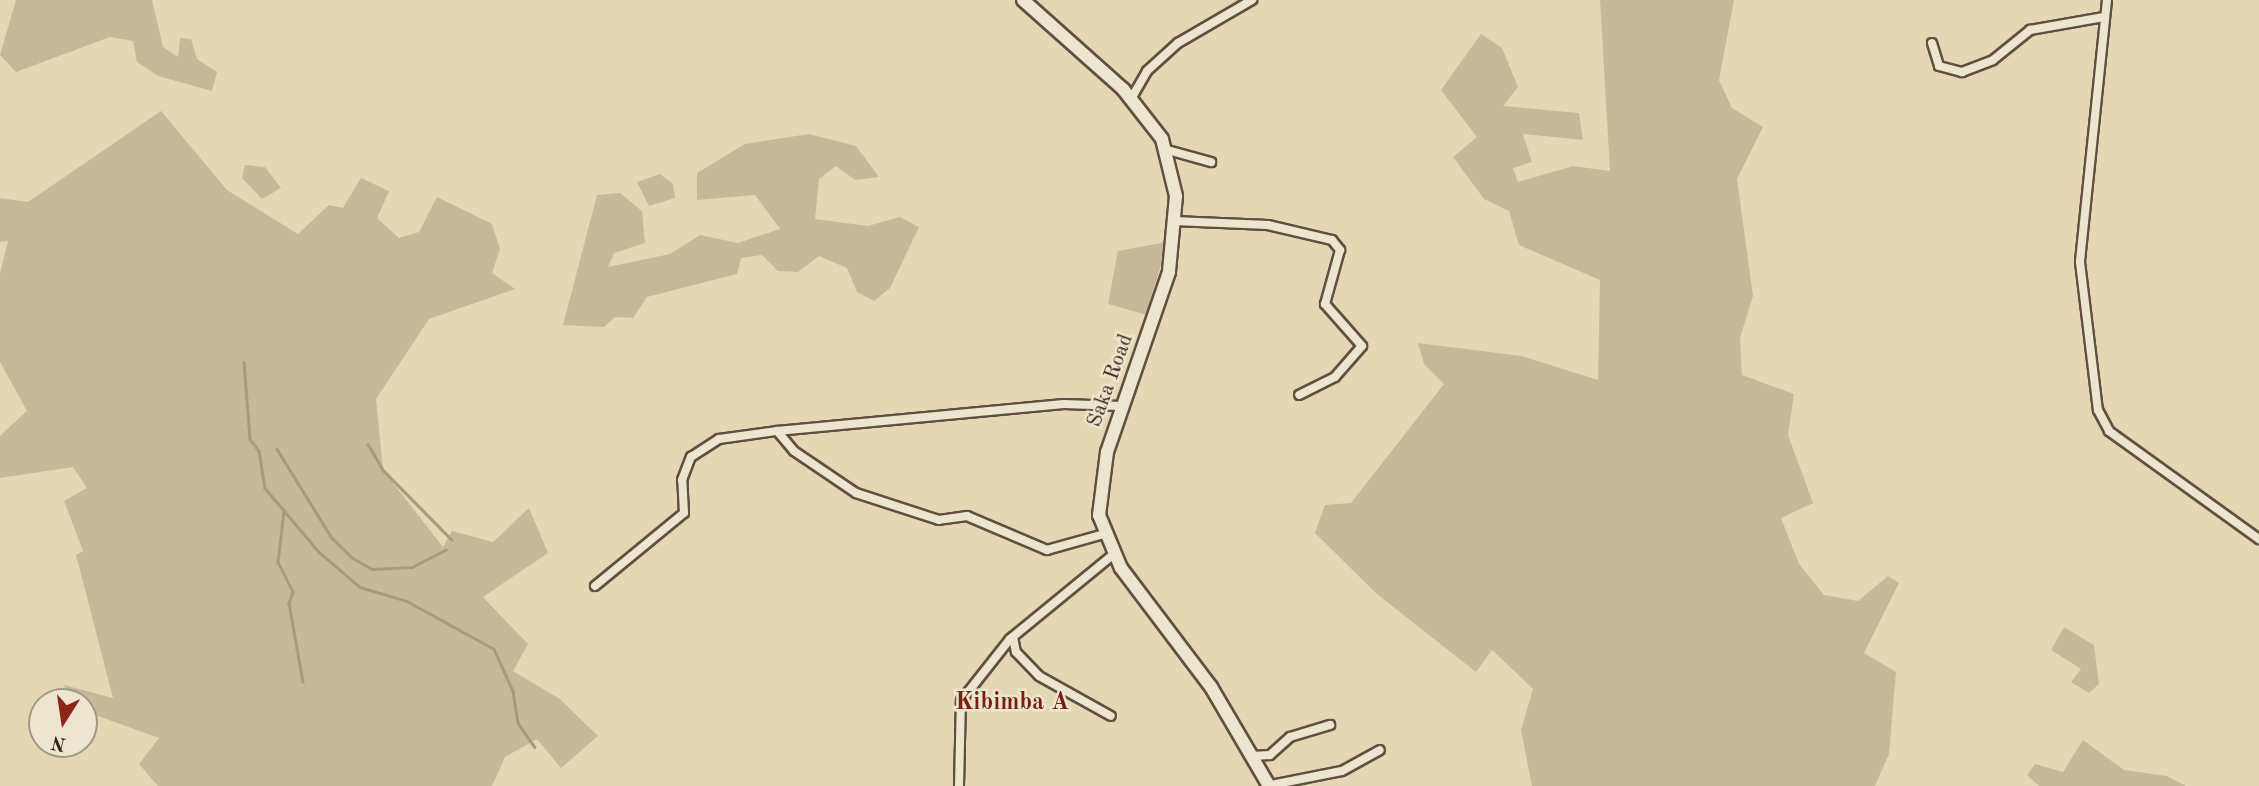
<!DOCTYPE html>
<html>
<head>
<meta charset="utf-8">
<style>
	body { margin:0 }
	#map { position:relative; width:2259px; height:786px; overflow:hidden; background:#e4d8b4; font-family:"Old Standard TT",serif }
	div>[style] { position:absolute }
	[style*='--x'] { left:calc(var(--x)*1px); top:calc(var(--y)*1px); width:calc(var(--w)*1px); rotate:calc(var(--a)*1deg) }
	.green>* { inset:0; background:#c6b99a }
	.stream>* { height:2.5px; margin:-1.25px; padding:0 1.25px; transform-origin:1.25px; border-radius:1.25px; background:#a89a7f }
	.roads { filter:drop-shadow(2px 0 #5f5040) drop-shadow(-2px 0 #5f5040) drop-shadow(0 2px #5f5040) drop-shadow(0 -2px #5f5040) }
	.street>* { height:8px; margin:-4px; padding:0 4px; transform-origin:4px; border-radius:4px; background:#ede6ce }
	.secondary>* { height:12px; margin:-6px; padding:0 6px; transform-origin:6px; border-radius:6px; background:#ede6ce }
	span { translate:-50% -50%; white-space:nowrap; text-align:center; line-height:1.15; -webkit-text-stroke:5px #ede6ce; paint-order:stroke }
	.street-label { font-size:21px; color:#332219 }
	.quarter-label { font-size:24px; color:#7a1f14; font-weight:700 }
	.north { position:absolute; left:28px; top:688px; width:70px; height:70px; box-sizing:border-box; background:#ede6ce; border:2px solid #a39886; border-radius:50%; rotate:192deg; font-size:19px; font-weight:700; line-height:28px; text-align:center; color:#332219 }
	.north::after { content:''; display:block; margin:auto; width:24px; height:32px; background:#8f2418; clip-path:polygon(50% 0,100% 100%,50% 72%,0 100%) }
</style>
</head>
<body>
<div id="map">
	<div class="green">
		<div style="clip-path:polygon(16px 0,152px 0,163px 47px,178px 57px,180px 38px,191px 39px,197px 59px,217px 72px,212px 91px,158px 76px,137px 62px,133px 41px,110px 37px,16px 72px,0 55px)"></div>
		<div style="clip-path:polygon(1600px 0,1734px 0,1719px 80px,1732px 108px,1763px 127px,1737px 179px,1753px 296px,1740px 338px,1742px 375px,1794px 394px,1788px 435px,1813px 503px,1781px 518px,1799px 564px,1824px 595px,1858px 601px,1888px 576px,1899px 583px,1864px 653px,1896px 672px,1889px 754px,1875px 786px,1532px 786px,1521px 730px,1533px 689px,1492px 650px,1476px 672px,1377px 594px,1315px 533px,1325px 505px,1351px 503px,1444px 384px,1424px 364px,1418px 343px,1522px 356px,1598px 380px,1600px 280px,1519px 245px,1509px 211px,1484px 199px,1453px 157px,1477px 137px,1441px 90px,1481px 34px,1502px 48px,1518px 87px,1503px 106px,1579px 113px,1583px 140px,1523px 134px,1532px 162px,1513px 168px,1518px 182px,1573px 166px,1610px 171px)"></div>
		<div style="clip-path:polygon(161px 111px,227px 190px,298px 234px,329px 205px,343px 208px,361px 178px,389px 191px,377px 218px,399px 238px,419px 232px,437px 197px,492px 224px,500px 249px,492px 273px,515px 289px,429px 319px,376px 399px,383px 470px,443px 547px,452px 531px,493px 542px,529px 508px,548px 553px,483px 597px,528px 644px,513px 671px,560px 699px,598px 736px,561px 768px,537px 739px,505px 757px,492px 786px,158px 786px,139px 764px,159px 738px,84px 711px,84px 702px,70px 702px,64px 685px,113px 698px,76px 555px,83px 551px,64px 501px,87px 488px,73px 467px,0 478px,0 436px,27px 411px,0 362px,0 274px,8px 241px,0 242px,0 198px,28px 202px)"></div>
		<div style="clip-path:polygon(809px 134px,856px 146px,879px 177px,855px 180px,836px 166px,819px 179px,815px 219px,868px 226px,900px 217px,919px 227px,890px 288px,874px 301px,857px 292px,847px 268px,819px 256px,798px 272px,778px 271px,762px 255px,741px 258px,737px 274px,647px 297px,633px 318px,615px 317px,604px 327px,563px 325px,597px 195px,620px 193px,642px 211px,645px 243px,614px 253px,608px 267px,670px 254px,700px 235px,738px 243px,780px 229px,755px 195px,697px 200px,697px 173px,745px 144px)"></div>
		<div style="clip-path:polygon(245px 165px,265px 167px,281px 188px,262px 199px,242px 178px)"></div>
		<div style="clip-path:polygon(660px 174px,673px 184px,675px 198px,649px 206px,637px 182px)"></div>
		<div style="clip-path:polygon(1167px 242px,1147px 315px,1108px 304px,1118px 251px)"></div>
		<div style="clip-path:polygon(2064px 627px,2094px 645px,2099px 684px,2089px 693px,2071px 682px,2081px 669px,2051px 650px)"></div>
		<div style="clip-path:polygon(2083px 740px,2124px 770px,2167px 776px,2186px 786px,2039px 786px,2027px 775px,2035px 764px,2063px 772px)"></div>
	</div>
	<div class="stream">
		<div style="--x:244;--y:362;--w:77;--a:85.5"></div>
		<div style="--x:250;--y:439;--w:15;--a:53"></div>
		<div style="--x:259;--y:451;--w:37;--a:81"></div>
		<div style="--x:265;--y:488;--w:84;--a:49.8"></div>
		<div style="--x:319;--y:552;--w:54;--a:40.5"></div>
		<div style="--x:360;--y:587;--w:49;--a:16.6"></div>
		<div style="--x:407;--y:601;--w:99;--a:28.9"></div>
		<div style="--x:494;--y:649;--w:46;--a:65.7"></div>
		<div style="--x:513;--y:691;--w:32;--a:81"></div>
		<div style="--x:518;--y:723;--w:29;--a:55"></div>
		<div style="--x:368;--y:444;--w:30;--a:60"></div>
		<div style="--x:383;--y:470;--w:98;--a:45.4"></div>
		<div style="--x:277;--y:449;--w:105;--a:58.3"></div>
		<div style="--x:332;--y:538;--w:29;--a:44"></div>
		<div style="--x:353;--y:558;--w:22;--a:30"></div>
		<div style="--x:372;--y:569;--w:40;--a:-2.9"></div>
		<div style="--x:412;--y:567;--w:38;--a:-27"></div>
		<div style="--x:284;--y:511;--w:51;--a:96.7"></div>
		<div style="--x:278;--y:562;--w:34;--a:63"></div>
		<div style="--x:293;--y:592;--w:12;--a:110"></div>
		<div style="--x:289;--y:603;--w:80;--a:80"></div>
	</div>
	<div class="roads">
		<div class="street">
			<div style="--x:2107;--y:0;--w:263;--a:95.9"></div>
			<div style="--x:2080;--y:262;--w:149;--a:83.1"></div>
			<div style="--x:2098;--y:410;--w:24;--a:62"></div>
			<div style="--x:2109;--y:431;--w:185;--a:35.8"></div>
			<div style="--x:1932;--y:43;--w:24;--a:73"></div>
			<div style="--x:1939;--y:66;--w:24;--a:15"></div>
			<div style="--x:1962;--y:72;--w:33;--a:-21"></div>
			<div style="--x:1993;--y:60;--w:48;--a:-39"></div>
			<div style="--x:2030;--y:30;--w:75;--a:-10"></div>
			<div style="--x:1131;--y:99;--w:32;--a:-60"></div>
			<div style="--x:1147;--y:71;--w:42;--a:-42.1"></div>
			<div style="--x:1178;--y:43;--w:86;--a:-30.2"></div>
			<div style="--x:1164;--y:149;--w:49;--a:15.5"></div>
			<div style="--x:1174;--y:221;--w:94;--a:2.4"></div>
			<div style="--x:1268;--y:225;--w:66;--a:13.2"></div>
			<div style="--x:1332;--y:240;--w:13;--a:51"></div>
			<div style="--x:1340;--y:250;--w:56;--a:105.5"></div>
			<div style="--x:1325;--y:304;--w:56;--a:48.6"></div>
			<div style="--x:1362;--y:346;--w:41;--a:131.1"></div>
			<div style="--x:1335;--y:377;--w:40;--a:153.4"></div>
			<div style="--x:1104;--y:534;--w:59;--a:164.3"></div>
			<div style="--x:1047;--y:550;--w:87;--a:-157"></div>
			<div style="--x:967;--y:516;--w:28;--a:172"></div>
			<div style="--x:939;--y:520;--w:87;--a:-162"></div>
			<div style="--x:856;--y:493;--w:75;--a:-145.9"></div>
			<div style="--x:794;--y:451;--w:26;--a:-130"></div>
			<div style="--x:777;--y:431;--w:288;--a:-5.4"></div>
			<div style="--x:1064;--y:404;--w:57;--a:2"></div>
			<div style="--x:595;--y:586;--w:115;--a:-39.4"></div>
			<div style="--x:684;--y:513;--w:33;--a:-93"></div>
			<div style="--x:682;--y:480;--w:25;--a:-69"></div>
			<div style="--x:691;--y:457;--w:33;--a:-33"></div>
			<div style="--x:719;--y:439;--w:59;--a:-7.9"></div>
			<div style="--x:1013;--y:637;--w:15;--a:79"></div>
			<div style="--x:1016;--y:652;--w:33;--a:46"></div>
			<div style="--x:1039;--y:676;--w:82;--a:29.1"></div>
			<div style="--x:1252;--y:756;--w:18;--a:-3"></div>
			<div style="--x:1270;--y:755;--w:27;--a:-42"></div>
			<div style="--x:1290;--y:737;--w:42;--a:-16.7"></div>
			<div style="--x:959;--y:786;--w:85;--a:-88.7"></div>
			<div style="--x:961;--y:701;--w:79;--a:-51.7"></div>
			<div style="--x:1010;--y:639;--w:134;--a:-39.3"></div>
			<div style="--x:1266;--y:786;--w:77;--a:-11.2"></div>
			<div style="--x:1342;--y:771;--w:43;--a:-28.9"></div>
		</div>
		<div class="secondary">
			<div style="--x:1023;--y:0;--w:134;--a:41.7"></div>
			<div style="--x:1123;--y:89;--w:63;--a:52"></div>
			<div style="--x:1162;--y:139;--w:59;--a:76.2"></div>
			<div style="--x:1176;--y:196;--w:76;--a:95.3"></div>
			<div style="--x:1169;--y:272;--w:190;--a:109"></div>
			<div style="--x:1107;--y:452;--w:64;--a:97.2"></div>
			<div style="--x:1099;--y:515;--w:57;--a:67.5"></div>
			<div style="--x:1121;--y:568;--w:149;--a:52.9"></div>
			<div style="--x:1211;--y:687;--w:115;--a:59.6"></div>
		</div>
	</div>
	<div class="street-label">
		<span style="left:1111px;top:381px;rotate:-70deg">Saka Road</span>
	</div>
	<div class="quarter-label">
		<span style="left:1012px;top:704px">Kibimba A</span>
	</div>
	<div class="north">N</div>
</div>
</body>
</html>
